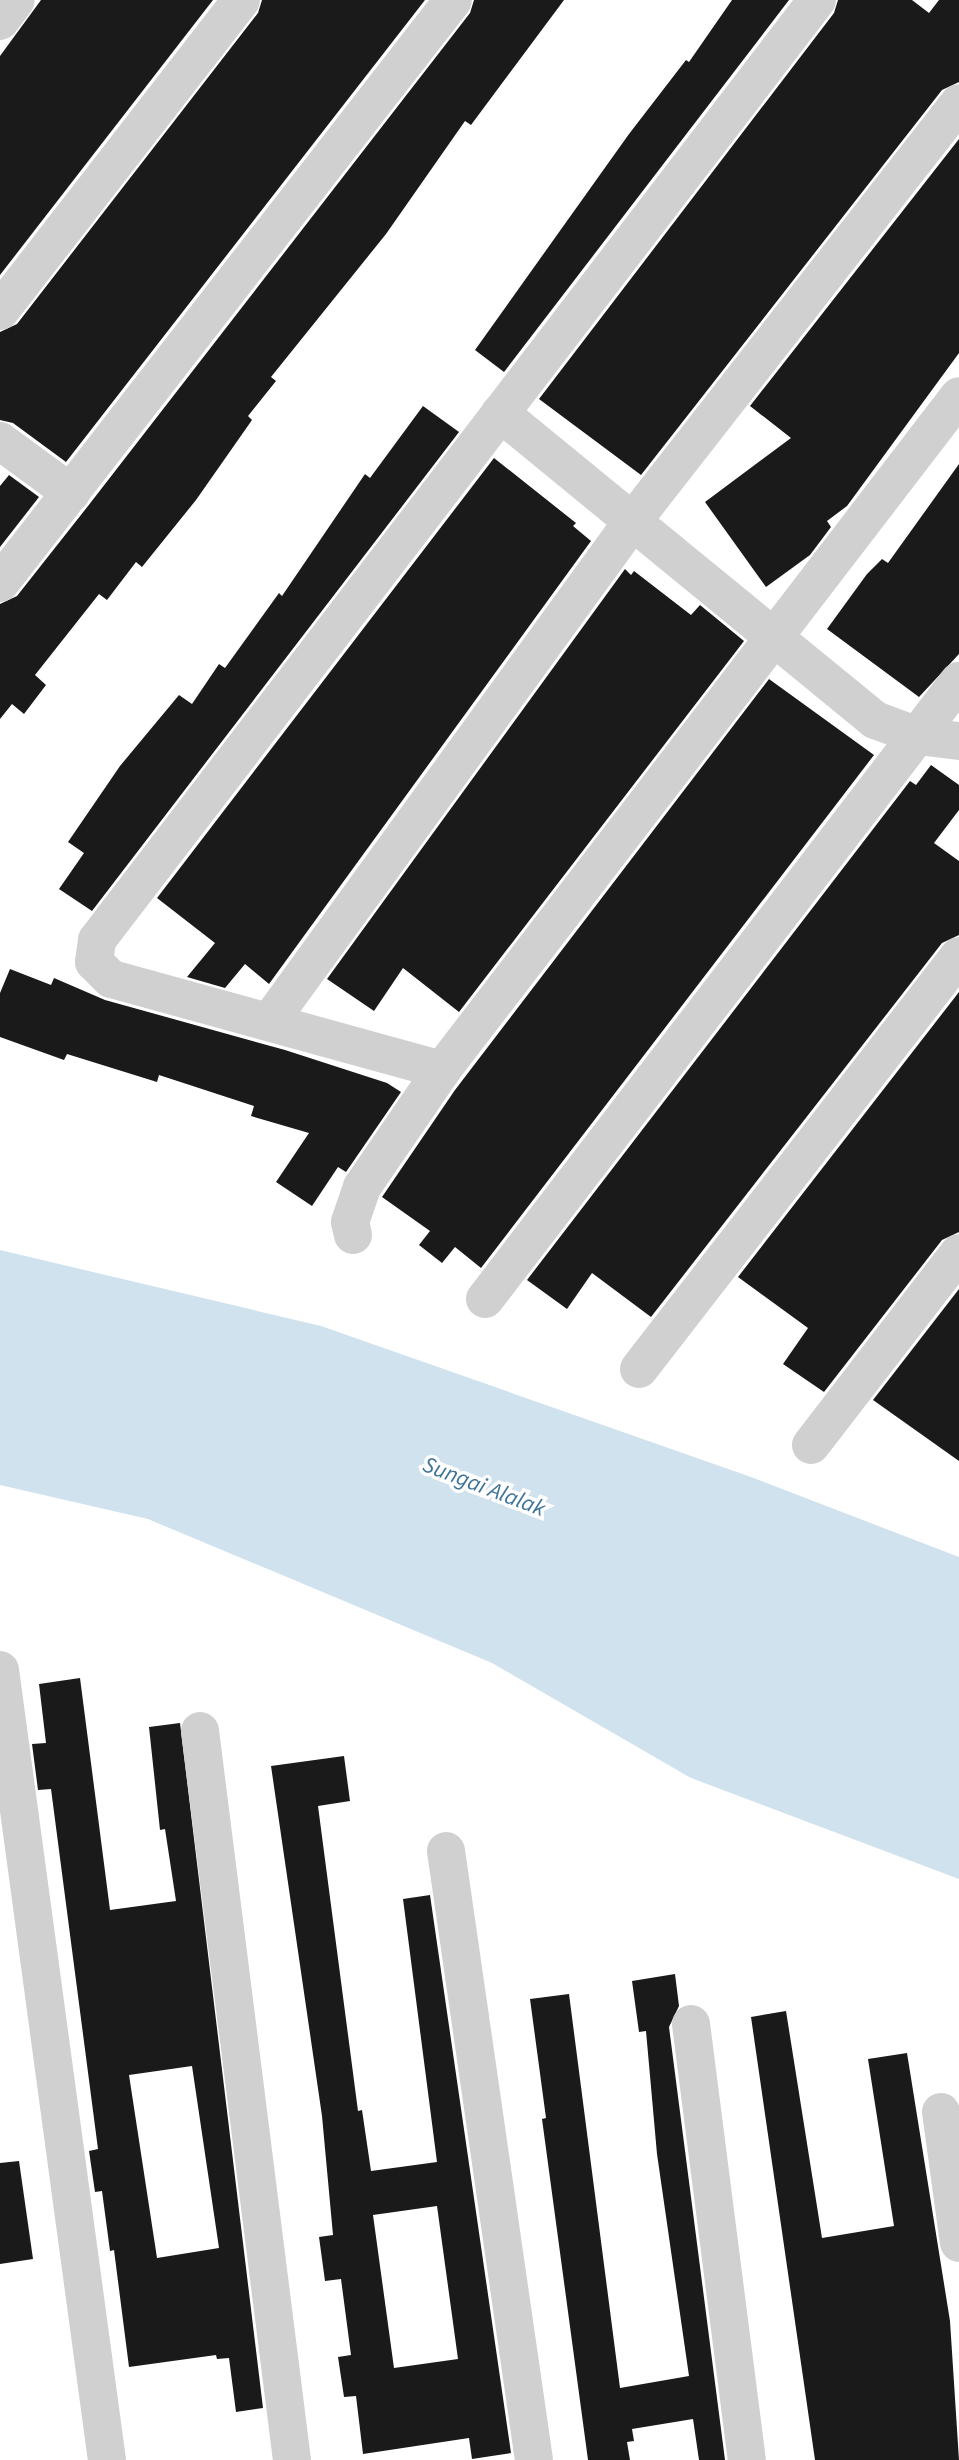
<!DOCTYPE html>
<html>
<head>
<meta charset="utf-8">
<style>
	body { margin:0 }
	#map { position:relative; width:959px; height:2460px; overflow:hidden; background:#fff; font-family:"Source Sans 3",sans-serif }
	div>[style] { position:absolute }
	[style*='--x'] { left:calc(var(--x)*1px); top:calc(var(--y)*1px); width:calc(var(--w)*1px); rotate:calc(var(--a)*1deg) }
	.water>* { inset:0; background:#cfe2ee }
	.building>* { inset:0; background:#1a1a1a }
	.minor>* { height:38px; margin:-19px; padding:0 19px; transform-origin:19px; border-radius:19px; background:#d0d0d0 }
	span { translate:-50% -50%; white-space:nowrap; text-align:center; line-height:1.15; -webkit-text-stroke:7px #fff; paint-order:stroke }
	.water-label { font-size:23px; color:#3f7597; font-style:italic }
</style>
</head>
<body>
<div id="map">
	<div class="water">
		<div style="clip-path:polygon(0 1250px,321px 1326px,751px 1477px,959px 1557px,959px 1879px,691px 1778px,492px 1663px,148px 1519px,0 1485px)"></div>
	</div>
	<div class="building">
		<div style="clip-path:polygon(41px 0,213px 0,0 275px,0 56px)"></div>
		<div style="clip-path:polygon(262px 0,425px 0,66px 462px,13px 423px,0 420px,0 332px,17px 324px,258px 13px)"></div>
		<div style="clip-path:polygon(474px 0,564px 0,471px 125px,465px 121px,386px 234px,271px 377px,276px 381px,248px 416px,252px 420px,196px 500px,142px 567px,136px 562px,107px 600px,99px 594px,35px 675px,46px 685px,24px 714px,12px 704px,0 719px,0 604px,17px 596px,88px 506px,470px 13px)"></div>
		<div style="clip-path:polygon(732px 0,789px 0,504px 372px,475px 350px,629px 134px,686px 60px,689px 62px)"></div>
		<div style="clip-path:polygon(838px 0,912px 0,929px 13px,939px 0,959px 0,959px 82px,942px 90px,641px 475px,539px 399px,834px 13px)"></div>
		<div style="clip-path:polygon(959px 139px,959px 353px,847px 506px,827px 521px,831px 527px,810px 555px,766px 587px,705px 502px,791px 438px,750px 406px)"></div>
		<div style="clip-path:polygon(423px 406px,459px 432px,92px 911px,59px 889px,84px 853px,68px 842px,120px 766px,179px 695px,192px 704px,219px 664px,225px 668px,279px 593px,282px 596px,365px 474px,370px 478px)"></div>
		<div style="clip-path:polygon(494px 458px,576px 523px,573px 526px,591px 541px,269px 984px,245px 964px,225px 988px,187px 977px,215px 943px,157px 898px)"></div>
		<div style="clip-path:polygon(959px 464px,959px 654px,919px 697px,827px 629px,867px 574px,882px 559px,888px 563px)"></div>
		<div style="clip-path:polygon(9px 475px,39px 497px,0 547px,0 486px)"></div>
		<div style="clip-path:polygon(625px 569px,631px 575px,634px 571px,691px 615px,700px 605px,744px 641px,459px 1012px,403px 968px,374px 1011px,327px 979px)"></div>
		<div style="clip-path:polygon(769px 679px,874px 755px,481px 1268px,455px 1247px,442px 1263px,419px 1245px,430px 1231px,382px 1197px,455px 1090px)"></div>
		<div style="clip-path:polygon(931px 765px,959px 785px,959px 810px,934px 843px,959px 861px,959px 935px,942px 943px,651px 1317px,592px 1273px,567px 1309px,527px 1280px,910px 781px,916px 785px)"></div>
		<div style="clip-path:polygon(10px 969px,51px 985px,54px 978px,105px 1000px,285px 1050px,387px 1083px,401px 1092px,346px 1172px,338px 1167px,312px 1206px,276px 1182px,309px 1133px,251px 1116px,254px 1106px,159px 1075px,157px 1082px,67px 1054px,64px 1060px,0 1037px,0 993px)"></div>
		<div style="clip-path:polygon(959px 992px,959px 1232px,942px 1240px,824px 1392px,783px 1364px,808px 1328px,738px 1277px)"></div>
		<div style="clip-path:polygon(959px 1289px,959px 1461px,873px 1400px)"></div>
		<div style="clip-path:polygon(evenodd,80px 1678px,110px 1910px,176px 1901px,165px 1829px,160px 1830px,149px 1727px,180px 1723px,263px 2408px,236px 2412px,229px 2358px,217px 2359px,216px 2355px,129px 2367px,114px 2250px,110px 2251px,102px 2191px,95px 2192px,89px 2151px,98px 2149px,51px 1789px,38px 1790px,32px 1744px,46px 1743px,39px 1684px,80px 1678px,192px 2066px,219px 2248px,157px 2258px,129px 2075px,192px 2066px)"></div>
		<div style="clip-path:polygon(evenodd,344px 1756px,350px 1801px,318px 1806px,358px 2111px,362px 2110px,371px 2171px,437px 2162px,403px 1899px,430px 1895px,511px 2453px,472px 2459px,469px 2438px,363px 2454px,356px 2396px,344px 2397px,338px 2357px,351px 2355px,341px 2279px,325px 2281px,319px 2237px,333px 2235px,322px 2116px,271px 1766px,344px 1756px,437px 2206px,458px 2359px,394px 2368px,373px 2215px,437px 2206px)"></div>
		<div style="clip-path:polygon(675px 1974px,679px 2006px,669px 2027px,725px 2460px,699px 2460px,693px 2419px,632px 2429px,634px 2441px,627px 2442px,630px 2460px,588px 2460px,542px 2119px,546px 2118px,530px 1999px,569px 1994px,620px 2388px,689px 2376px,657px 2154px,646px 2031px,639px 2032px,632px 1981px)"></div>
		<div style="clip-path:polygon(786px 2011px,822px 2238px,894px 2226px,868px 2059px,907px 2053px,950px 2321px,959px 2460px,815px 2460px,751px 2017px)"></div>
		<div style="clip-path:polygon(19px 2161px,33px 2259px,0 2264px,0 2163px)"></div>
	</div>
	<div class="minor">
		<div style="--x:0;--y:21;--w:26;--a:-53"></div>
		<div style="--x:0;--y:311;--w:393;--a:-52.2"></div>
		<div style="--x:500;--y:413;--w:485;--a:39.3"></div>
		<div style="--x:875;--y:720;--w:46;--a:20.4"></div>
		<div style="--x:918;--y:736;--w:41;--a:7"></div>
		<div style="--x:0;--y:441;--w:88;--a:36.2"></div>
		<div style="--x:0;--y:583;--w:738;--a:-52.15"></div>
		<div style="--x:270;--y:1021;--w:616;--a:-54.04"></div>
		<div style="--x:632;--y:522;--w:531;--a:-52.03"></div>
		<div style="--x:442;--y:1070;--w:343;--a:-164.6"></div>
		<div style="--x:111;--y:979;--w:24;--a:-135"></div>
		<div style="--x:94;--y:962;--w:22;--a:-82"></div>
		<div style="--x:97;--y:940;--w:1184;--a:-52.55"></div>
		<div style="--x:353;--y:1235;--w:13;--a:-103"></div>
		<div style="--x:350;--y:1222;--w:37;--a:-71"></div>
		<div style="--x:362;--y:1187;--w:142;--a:-55.6"></div>
		<div style="--x:442;--y:1070;--w:849;--a:-52.51"></div>
		<div style="--x:485;--y:1299;--w:779;--a:-52.51"></div>
		<div style="--x:639;--y:1369;--w:522;--a:-52.23"></div>
		<div style="--x:811;--y:1445;--w:242;--a:-52.4"></div>
		<div style="--x:0;--y:1670;--w:797;--a:82.29"></div>
		<div style="--x:200;--y:1731;--w:735;--a:82.81"></div>
		<div style="--x:446;--y:1851;--w:615;--a:81.78"></div>
		<div style="--x:691;--y:2024;--w:440;--a:82.7"></div>
		<div style="--x:941;--y:2112;--w:132;--a:82.2"></div>
	</div>
	<div class="water-label">
		<span style="left:484px;top:1487px;rotate:21deg">Sungai Alalak</span>
	</div>
</div>
</body>
</html>
